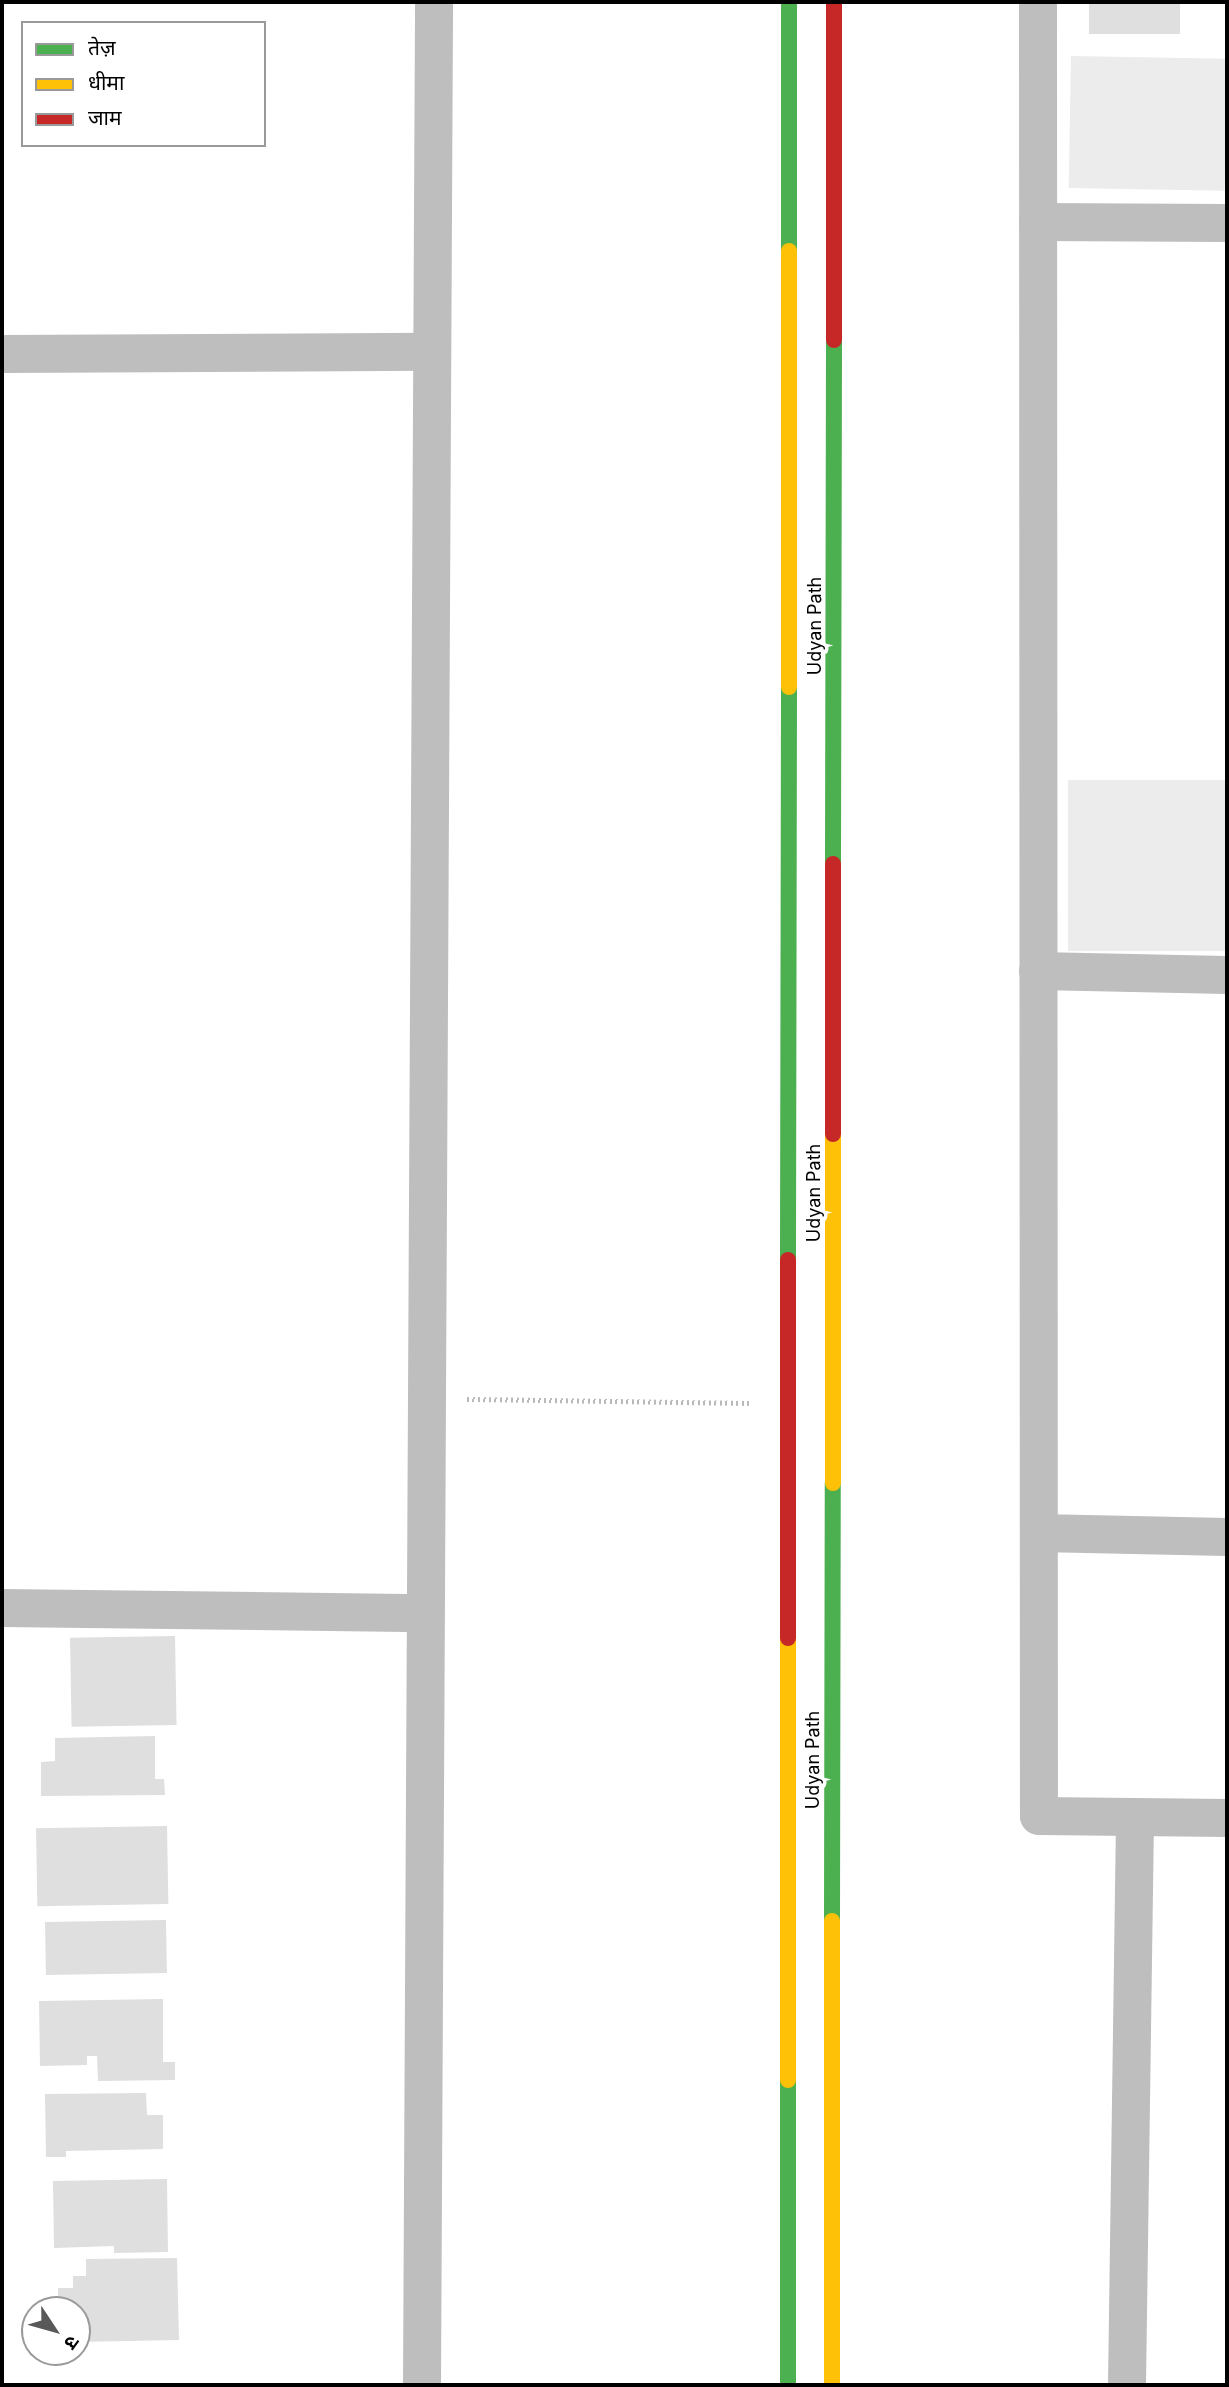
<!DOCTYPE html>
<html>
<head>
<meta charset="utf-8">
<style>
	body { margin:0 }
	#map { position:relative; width:1229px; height:2387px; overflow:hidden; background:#fff; font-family:Inter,"Noto Sans Devanagari",sans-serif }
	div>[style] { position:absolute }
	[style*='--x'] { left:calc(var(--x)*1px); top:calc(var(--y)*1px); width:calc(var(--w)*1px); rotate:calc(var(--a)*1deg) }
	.green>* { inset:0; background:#ececec; transform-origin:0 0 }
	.building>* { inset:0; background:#dfdfdf; transform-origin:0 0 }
	.path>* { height:4.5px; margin-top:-2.25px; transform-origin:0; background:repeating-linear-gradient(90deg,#b9b9b9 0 2px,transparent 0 5.5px) }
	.street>* { height:38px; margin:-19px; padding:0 19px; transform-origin:19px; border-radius:19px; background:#bebebe }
	.fast>* { height:16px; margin:-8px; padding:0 8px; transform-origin:8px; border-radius:8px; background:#4caf50 }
	.slow>* { height:16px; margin:-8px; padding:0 8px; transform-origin:8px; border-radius:8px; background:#ffc107 }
	.jam>* { height:16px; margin:-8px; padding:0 8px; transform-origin:8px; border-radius:8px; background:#c62828 }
	span { translate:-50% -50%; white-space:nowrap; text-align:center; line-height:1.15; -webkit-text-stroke:7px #fff; paint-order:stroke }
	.street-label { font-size:18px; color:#000 }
	.frame { position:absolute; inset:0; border:4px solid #000; pointer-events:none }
	.legend { position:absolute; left:21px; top:21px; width:245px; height:126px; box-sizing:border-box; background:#fff; border:2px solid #999; margin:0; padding:9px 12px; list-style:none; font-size:21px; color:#000 }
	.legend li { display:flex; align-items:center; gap:14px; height:35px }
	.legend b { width:35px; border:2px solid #999 }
	.north { position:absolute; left:21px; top:2296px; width:70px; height:70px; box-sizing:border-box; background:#fff; border:2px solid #999; border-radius:50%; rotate:126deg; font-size:19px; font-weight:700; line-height:28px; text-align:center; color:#000 }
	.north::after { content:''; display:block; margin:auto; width:24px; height:32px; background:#595959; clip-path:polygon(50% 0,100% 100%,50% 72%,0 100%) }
</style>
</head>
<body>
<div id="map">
	<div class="green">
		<div style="left:1071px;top:56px;width:156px;height:132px;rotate:1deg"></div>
		<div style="left:1068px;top:780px;width:159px;height:171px"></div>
	</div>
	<div class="building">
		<div style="left:1089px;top:2px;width:91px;height:32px"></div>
		<div style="left:175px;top:1636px;width:89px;height:105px;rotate:89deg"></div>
		<div style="clip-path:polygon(155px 1736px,155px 1779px,164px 1779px,165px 1795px,41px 1796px,41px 1762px,55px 1761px,55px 1738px)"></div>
		<div style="left:167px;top:1826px;width:78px;height:131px;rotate:89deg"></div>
		<div style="left:166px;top:1920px;width:53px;height:121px;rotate:89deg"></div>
		<div style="clip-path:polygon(163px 1999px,163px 2062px,175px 2062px,175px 2080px,98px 2081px,97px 2056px,87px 2056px,87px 2065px,40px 2066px,39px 2001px)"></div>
		<div style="clip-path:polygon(146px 2093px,147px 2115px,163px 2115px,163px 2149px,66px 2151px,66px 2157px,46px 2157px,45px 2094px)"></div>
		<div style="clip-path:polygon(167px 2179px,168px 2252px,114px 2253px,114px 2246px,54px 2248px,53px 2181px)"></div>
		<div style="clip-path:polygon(177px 2258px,179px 2340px,77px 2342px,77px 2310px,58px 2310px,58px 2288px,73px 2288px,73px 2276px,86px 2276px,86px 2259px)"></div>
	</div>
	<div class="path">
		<div style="--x:467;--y:1399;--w:282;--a:0.8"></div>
	</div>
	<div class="street">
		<div style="--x:1038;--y:2;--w:1814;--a:89.97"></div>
		<div style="--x:1039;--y:1816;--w:188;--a:0.6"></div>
		<div style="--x:1038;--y:222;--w:189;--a:0.3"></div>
		<div style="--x:2;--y:354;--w:430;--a:-0.3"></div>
		<div style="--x:1038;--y:971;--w:189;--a:1.2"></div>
		<div style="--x:1039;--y:1533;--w:188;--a:1.2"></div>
		<div style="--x:2;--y:1608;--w:423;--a:0.7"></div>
		<div style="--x:422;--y:2385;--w:2383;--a:-89.71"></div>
		<div style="--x:1127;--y:2385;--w:568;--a:-89.19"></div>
	</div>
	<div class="fast">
		<div style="--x:789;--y:251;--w:249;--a:-90"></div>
		<div style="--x:833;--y:864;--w:524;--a:-89.89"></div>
		<div style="--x:788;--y:1260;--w:573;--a:-89.9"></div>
		<div style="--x:832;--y:1921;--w:438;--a:-89.9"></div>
		<div style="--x:788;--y:2385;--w:305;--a:-90"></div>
	</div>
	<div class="slow">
		<div style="--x:789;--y:687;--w:436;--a:-90"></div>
		<div style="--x:833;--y:1483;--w:349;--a:-90"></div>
		<div style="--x:788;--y:2080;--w:442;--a:-90"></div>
		<div style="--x:832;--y:2385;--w:464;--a:-90"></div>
	</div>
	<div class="jam">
		<div style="--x:834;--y:340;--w:338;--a:-90"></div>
		<div style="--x:833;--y:1134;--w:270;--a:-90"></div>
		<div style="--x:788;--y:1638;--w:378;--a:-90"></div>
	</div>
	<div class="street-label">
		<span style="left:815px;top:626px;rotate:-90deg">Udyan Path</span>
		<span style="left:814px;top:1193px;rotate:-90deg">Udyan Path</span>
		<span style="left:813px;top:1760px;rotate:-90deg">Udyan Path</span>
	</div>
	<div class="frame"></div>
	<ul class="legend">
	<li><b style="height:9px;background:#4caf50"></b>तेज़</li>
	<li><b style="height:9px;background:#ffc107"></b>धीमा</li>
	<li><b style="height:9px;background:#c62828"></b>जाम</li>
	</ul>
	<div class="north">उ</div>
</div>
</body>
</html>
